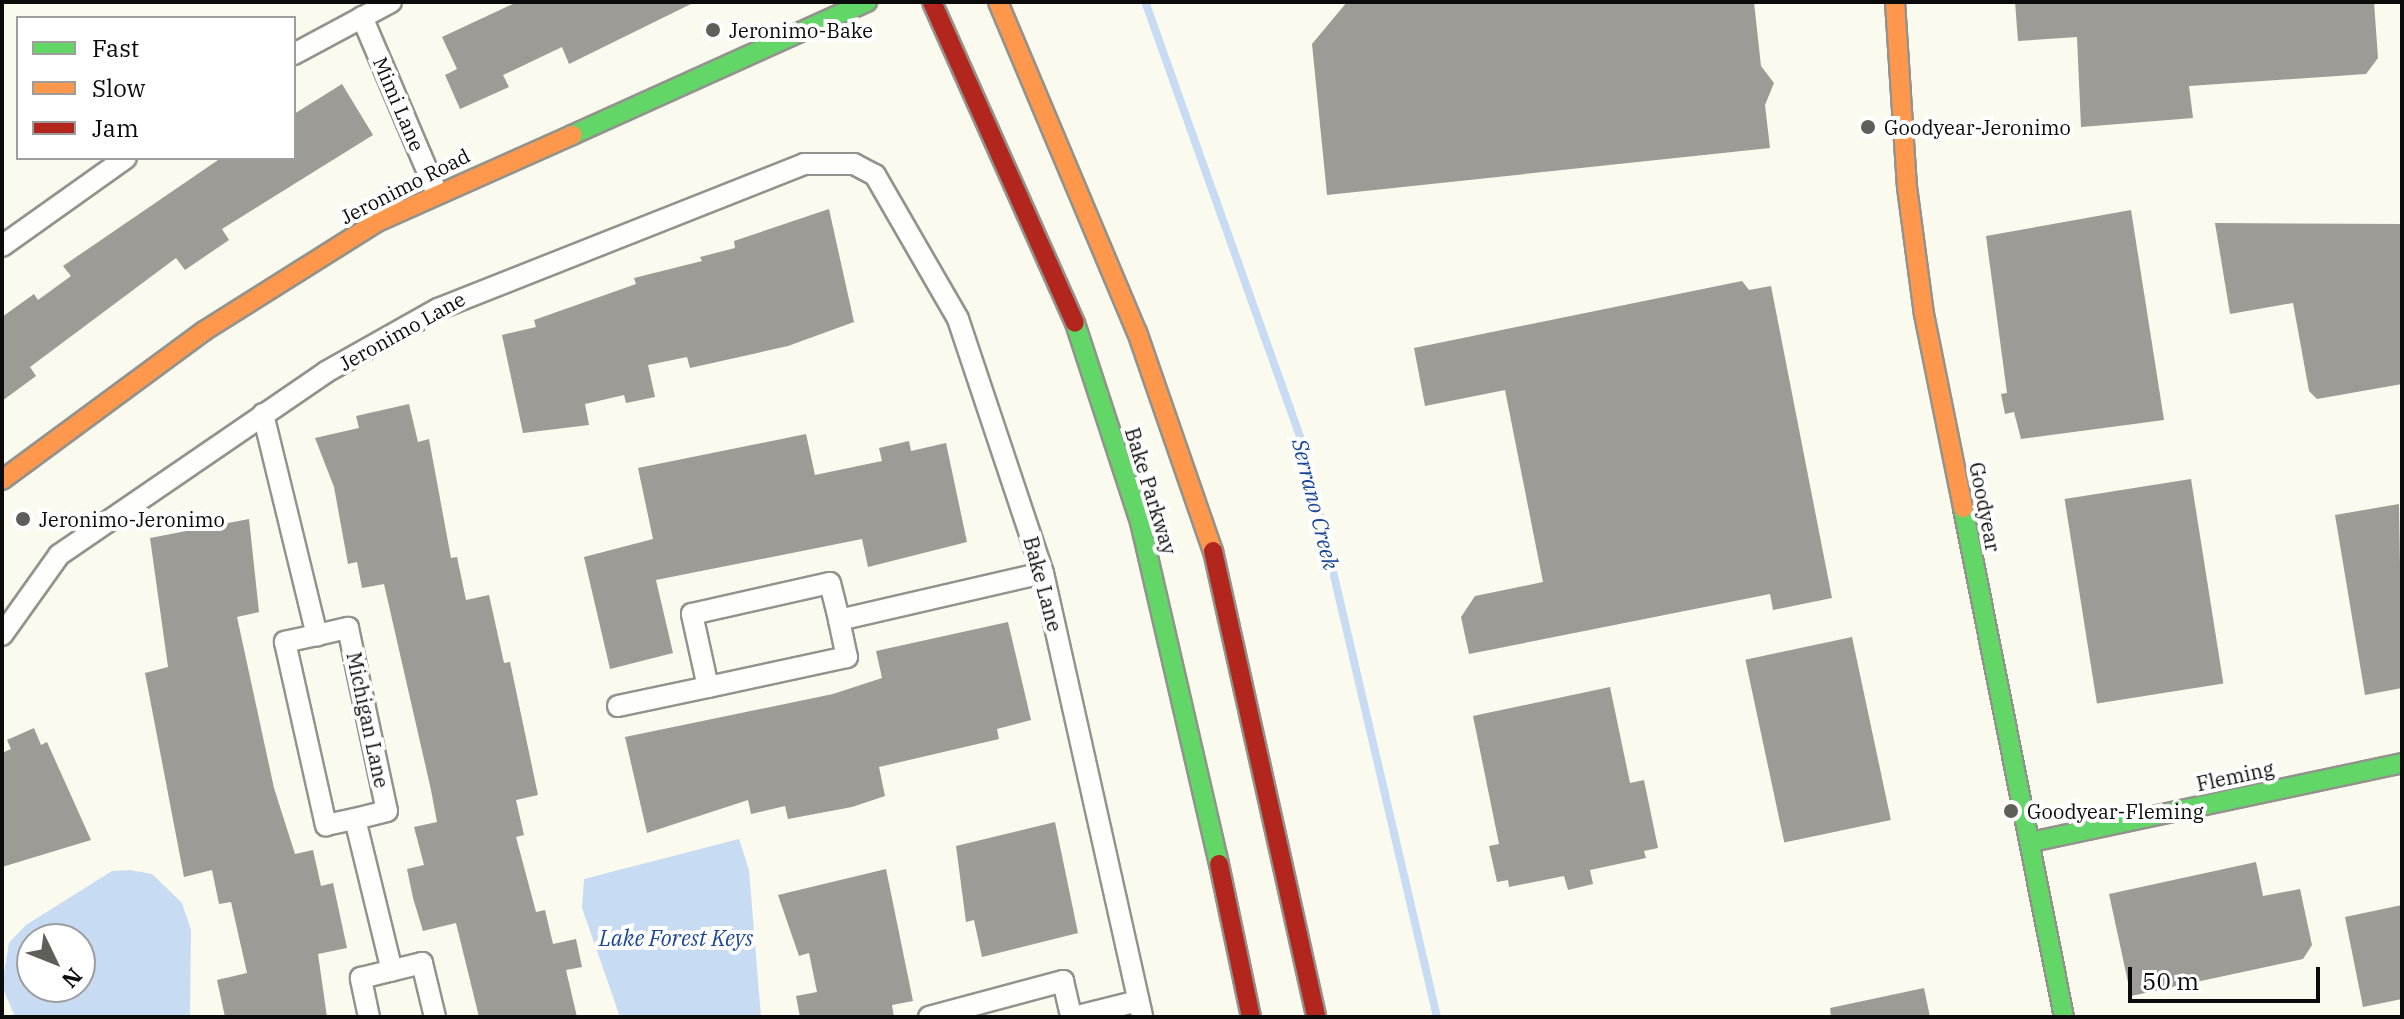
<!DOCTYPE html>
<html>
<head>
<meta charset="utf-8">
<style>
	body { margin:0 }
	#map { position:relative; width:2404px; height:1019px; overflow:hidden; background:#fafaee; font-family:"IBM Plex Serif",serif }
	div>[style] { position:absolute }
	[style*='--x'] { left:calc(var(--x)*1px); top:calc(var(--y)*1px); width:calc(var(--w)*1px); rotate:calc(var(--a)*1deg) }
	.water>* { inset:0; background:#c7dbf2 }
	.stream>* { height:8px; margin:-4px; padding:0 4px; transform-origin:4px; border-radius:4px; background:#c7dbf2 }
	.building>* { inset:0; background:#9c9b95; transform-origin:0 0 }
	.roads { filter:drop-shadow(2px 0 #93938d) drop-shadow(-2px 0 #93938d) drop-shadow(0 2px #93938d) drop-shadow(0 -2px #93938d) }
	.street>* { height:20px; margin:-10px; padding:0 10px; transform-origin:10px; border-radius:10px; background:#fefefc }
	.fast>* { height:18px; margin:-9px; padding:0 9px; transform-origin:9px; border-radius:9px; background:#63d668 }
	.slow>* { height:18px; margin:-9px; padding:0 9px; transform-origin:9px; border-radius:9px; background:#ff974d }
	.jam>* { height:18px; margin:-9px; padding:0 9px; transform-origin:9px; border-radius:9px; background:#b3261e }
	.dots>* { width:22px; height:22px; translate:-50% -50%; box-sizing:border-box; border:4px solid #fff; border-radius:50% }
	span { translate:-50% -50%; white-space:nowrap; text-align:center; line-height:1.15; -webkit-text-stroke:8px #fff; paint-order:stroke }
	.poi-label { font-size:20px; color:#0b0b0b }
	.left { translate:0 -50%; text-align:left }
	.street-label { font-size:20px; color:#0b0b0b }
	.water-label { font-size:22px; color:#1b4997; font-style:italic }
	.frame { position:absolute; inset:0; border:4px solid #0b0b0b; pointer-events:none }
	.legend { position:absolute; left:16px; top:16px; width:280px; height:144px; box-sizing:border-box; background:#fff; border:2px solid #9d9d9d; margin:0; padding:10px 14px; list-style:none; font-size:24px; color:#0b0b0b }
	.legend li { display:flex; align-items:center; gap:16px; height:40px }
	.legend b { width:40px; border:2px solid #9d9d9d }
	.north { position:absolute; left:16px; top:923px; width:80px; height:80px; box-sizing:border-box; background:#fff; border:2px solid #9d9d9d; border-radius:50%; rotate:133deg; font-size:22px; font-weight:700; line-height:32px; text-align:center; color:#0b0b0b }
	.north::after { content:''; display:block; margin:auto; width:28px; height:36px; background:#5f5f5a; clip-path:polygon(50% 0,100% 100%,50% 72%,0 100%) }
	.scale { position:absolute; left:2128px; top:967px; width:192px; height:36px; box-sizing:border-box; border:4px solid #0b0b0b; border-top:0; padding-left:10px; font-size:24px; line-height:28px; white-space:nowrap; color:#0b0b0b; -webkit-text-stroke:6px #fff; paint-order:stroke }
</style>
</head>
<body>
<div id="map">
	<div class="water">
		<div style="clip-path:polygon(739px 839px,749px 870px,761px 1017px,620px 1017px,582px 908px,584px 879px)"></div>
		<div style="clip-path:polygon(evenodd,130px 870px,152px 874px,182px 903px,191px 930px,190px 1017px,15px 1017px,2px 986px,9px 943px,26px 925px,112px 871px,130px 870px,32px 939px,80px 939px,80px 987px,32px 987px,32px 939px)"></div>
	</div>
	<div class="stream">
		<div style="--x:1146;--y:4;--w:470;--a:70.4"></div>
		<div style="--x:1304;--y:447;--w:585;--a:76.87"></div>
	</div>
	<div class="building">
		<div style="clip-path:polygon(517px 2px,695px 2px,569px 64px,562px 47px,503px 75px,509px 87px,460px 109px,445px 75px,457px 69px,442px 37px)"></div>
		<div style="clip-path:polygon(1347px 2px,1754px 2px,1761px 66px,1774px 83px,1765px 105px,1770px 148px,1327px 195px,1312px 44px)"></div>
		<div style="clip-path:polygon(2015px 2px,2374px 2px,2378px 58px,2366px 74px,2189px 86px,2193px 118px,2081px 127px,2077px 37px,2018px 41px)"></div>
		<div style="clip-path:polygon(342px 84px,373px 135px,222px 229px,229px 240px,185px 270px,176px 258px,30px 367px,36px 376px,2px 401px,2px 317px,34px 294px,38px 300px,71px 276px,63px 266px,221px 158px,294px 158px,294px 114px)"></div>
		<div style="clip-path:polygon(829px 209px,854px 322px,788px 346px,690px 368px,687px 357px,648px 365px,655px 397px,626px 403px,624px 395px,585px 404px,589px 425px,523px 433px,502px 335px,536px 327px,534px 320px,636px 284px,634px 278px,702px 261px,700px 257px,735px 248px,734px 241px)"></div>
		<div style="clip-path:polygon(2131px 210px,2164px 420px,2021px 439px,2014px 412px,2005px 414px,2001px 394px,2007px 393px,1986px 236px)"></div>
		<div style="clip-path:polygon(2215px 223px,2402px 224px,2402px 384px,2317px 399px,2309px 391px,2293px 303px,2230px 314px)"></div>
		<div style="clip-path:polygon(1742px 281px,1749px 290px,1771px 286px,1832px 598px,1773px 610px,1770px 594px,1469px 654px,1461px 617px,1475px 596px,1543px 582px,1505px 390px,1425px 406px,1414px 348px)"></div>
		<div style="clip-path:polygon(409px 404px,418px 442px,429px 439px,451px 558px,457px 557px,466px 600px,489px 595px,504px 663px,510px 662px,538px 795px,516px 800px,524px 835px,516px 837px,536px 912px,545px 910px,553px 944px,576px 939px,582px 967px,566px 970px,577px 1017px,479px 1017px,456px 923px,423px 931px,413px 898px,407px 869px,424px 865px,414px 827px,437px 822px,431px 790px,384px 584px,362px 588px,357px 562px,348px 564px,334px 487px,315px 438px,359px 428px,356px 416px)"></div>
		<div style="clip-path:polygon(806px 434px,815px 475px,882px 461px,879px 448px,909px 441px,911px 451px,946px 443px,967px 542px,868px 567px,862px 539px,656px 580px,673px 653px,610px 669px,584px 557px,653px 539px,638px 468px)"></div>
		<div style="left:2191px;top:479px;width:207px;height:128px;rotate:81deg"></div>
		<div style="clip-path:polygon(2399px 504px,2402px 688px,2365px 695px,2335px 515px)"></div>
		<div style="clip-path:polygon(249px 519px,259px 612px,237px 617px,274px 788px,295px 854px,313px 850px,321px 886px,333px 883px,347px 948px,318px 954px,327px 1017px,225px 1017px,217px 980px,247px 973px,231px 902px,219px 904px,212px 870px,184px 877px,145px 673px,168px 667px,150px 538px)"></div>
		<div style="clip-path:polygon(1008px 622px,1031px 720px,997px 729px,999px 739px,879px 767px,885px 796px,852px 807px,788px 819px,785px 806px,751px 814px,748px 800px,647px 833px,625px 737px,833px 694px,882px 678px,876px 651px)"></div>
		<div style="left:1852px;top:637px;width:187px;height:109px;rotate:78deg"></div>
		<div style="clip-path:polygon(1610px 687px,1630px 783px,1644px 780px,1658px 848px,1644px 851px,1646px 858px,1590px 870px,1593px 884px,1568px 890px,1564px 876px,1509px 887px,1508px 880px,1497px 882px,1489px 846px,1499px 844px,1473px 716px)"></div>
		<div style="clip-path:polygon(34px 728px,41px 745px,47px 742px,91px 840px,2px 867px,2px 753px,11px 749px,7px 740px)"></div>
		<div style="clip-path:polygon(1055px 822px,1078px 933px,982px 957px,974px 920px,966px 922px,956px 846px)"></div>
		<div style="clip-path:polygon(2256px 862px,2263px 896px,2300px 889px,2312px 945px,2303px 959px,2131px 996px,2109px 894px)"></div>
		<div style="clip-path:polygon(886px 869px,913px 1001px,892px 1005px,894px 1017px,800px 1017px,796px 996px,817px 992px,809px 953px,799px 956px,778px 895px)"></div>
		<div style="clip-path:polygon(2402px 905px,2402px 999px,2363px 1007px,2345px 917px)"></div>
		<div style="clip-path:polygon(1924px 988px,1930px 1017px,1831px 1017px,1830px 1008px)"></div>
	</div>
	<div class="roads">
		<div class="street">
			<div style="--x:362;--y:17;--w:189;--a:67"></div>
			<div style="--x:294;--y:54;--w:110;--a:-28.2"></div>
			<div style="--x:2;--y:246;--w:152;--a:-35.4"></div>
			<div style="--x:263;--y:414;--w:228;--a:76.3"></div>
			<div style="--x:317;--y:635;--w:33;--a:168"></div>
			<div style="--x:285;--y:642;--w:188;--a:77.4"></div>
			<div style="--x:326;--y:825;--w:30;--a:-12"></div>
			<div style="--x:355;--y:819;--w:156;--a:76.3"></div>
			<div style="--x:839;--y:620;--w:38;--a:78"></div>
			<div style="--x:847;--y:657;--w:142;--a:167.8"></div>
			<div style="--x:708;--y:687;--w:75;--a:-102.4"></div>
			<div style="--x:692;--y:614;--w:141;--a:-12.7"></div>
			<div style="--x:830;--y:583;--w:38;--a:76"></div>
			<div style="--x:839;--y:620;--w:209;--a:-13"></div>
			<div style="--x:2;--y:635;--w:98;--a:-54.5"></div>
			<div style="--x:59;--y:555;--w:324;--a:-34.4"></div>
			<div style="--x:326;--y:372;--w:129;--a:-29.4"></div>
			<div style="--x:438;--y:309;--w:394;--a:-21.6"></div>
			<div style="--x:804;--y:164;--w:50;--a:0"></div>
			<div style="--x:854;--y:164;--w:24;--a:28"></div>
			<div style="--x:875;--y:175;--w:166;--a:60"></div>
			<div style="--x:958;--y:319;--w:268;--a:71.5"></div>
			<div style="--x:1043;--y:573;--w:455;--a:77.4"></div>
			<div style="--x:317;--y:635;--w:32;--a:-13"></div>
			<div style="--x:348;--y:628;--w:187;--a:78"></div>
			<div style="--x:387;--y:811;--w:33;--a:166"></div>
			<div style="--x:618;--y:706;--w:92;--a:-11.9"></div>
			<div style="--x:369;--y:1017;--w:40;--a:-102"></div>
			<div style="--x:361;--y:978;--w:63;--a:-13.8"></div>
			<div style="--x:422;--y:963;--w:56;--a:76.5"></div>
			<div style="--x:929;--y:1017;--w:139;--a:-15"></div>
			<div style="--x:1063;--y:981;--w:37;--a:77"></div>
			<div style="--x:1074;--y:1017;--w:66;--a:-14"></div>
		</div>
		<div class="fast">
			<div style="--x:572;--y:135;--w:324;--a:-24.3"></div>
			<div style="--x:1075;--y:323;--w:209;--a:71.9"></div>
			<div style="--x:1140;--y:522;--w:351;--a:77"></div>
			<div style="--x:1963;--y:508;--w:519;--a:78.78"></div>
			<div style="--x:2031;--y:842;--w:379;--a:-12"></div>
		</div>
		<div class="slow">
			<div style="--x:998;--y:2;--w:358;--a:67.2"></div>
			<div style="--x:1137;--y:332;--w:232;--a:70.9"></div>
			<div style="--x:1895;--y:2;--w:185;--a:86.3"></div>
			<div style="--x:1907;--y:187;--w:128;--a:82.4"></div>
			<div style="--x:1924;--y:314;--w:198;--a:78.6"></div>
			<div style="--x:2;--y:480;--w:251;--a:-36.4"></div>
			<div style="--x:204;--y:331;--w:204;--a:-32.2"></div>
			<div style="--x:377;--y:222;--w:214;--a:-24"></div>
		</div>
		<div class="jam">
			<div style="--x:932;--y:2;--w:351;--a:66"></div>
			<div style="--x:1213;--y:551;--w:477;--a:77.5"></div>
			<div style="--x:1219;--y:864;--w:156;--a:78.2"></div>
		</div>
	</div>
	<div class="dots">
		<div style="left:713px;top:30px;background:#5f5f5a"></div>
		<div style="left:1868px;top:127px;background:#5f5f5a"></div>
		<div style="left:23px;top:519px;background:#5f5f5a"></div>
		<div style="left:2011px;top:811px;background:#5f5f5a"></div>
	</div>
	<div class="poi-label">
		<span class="left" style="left:729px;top:30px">Jeronimo-Bake</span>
		<span class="left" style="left:1884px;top:127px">Goodyear-Jeronimo</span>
		<span class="left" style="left:39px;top:519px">Jeronimo-Jeronimo</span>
		<span class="left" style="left:2027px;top:811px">Goodyear-Fleming</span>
	</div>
	<div class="street-label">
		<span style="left:399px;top:104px;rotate:67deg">Mimi Lane</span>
		<span style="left:405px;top:186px;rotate:-27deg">Jeronimo Road</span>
		<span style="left:402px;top:331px;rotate:-29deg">Jeronimo Lane</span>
		<span style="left:1151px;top:491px;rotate:73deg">Bake Parkway</span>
		<span style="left:1985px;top:507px;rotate:79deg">Goodyear</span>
		<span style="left:1043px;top:584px;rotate:75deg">Bake Lane</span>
		<span style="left:368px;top:720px;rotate:78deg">Michigan Lane</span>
		<span style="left:2235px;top:776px;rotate:-12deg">Fleming</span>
	</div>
	<div class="water-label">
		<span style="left:1316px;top:504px;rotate:76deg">Serrano Creek</span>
		<span style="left:676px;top:938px">Lake Forest Keys</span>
	</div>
	<div class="frame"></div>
	<ul class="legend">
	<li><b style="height:10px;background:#63d668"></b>Fast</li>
	<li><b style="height:10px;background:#ff974d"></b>Slow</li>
	<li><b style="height:10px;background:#b3261e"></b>Jam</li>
	</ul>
	<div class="north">N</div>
	<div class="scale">50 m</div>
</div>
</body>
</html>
